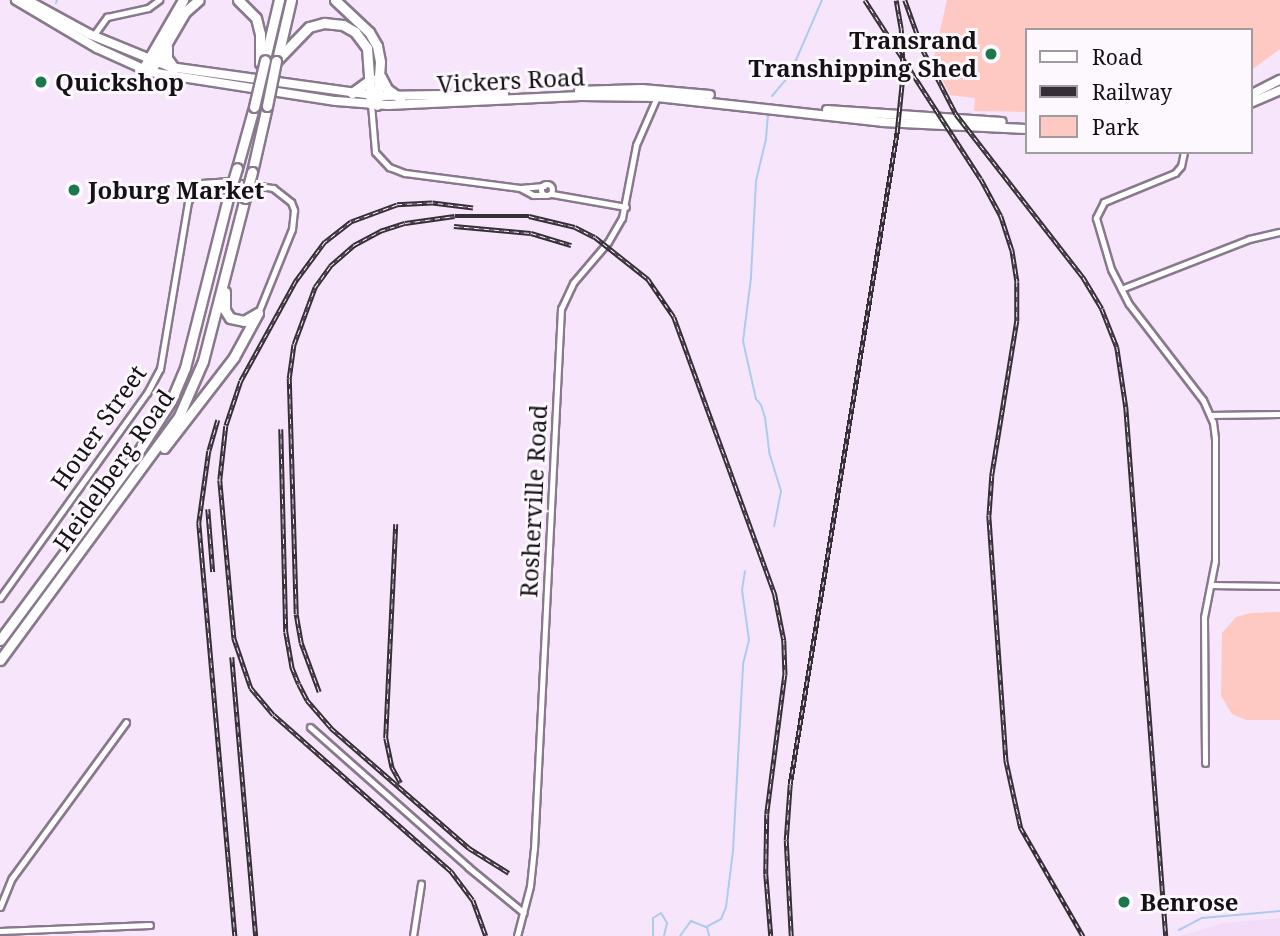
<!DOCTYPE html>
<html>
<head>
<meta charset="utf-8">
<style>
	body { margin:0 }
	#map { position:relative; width:1280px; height:936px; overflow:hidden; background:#f7e6fb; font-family:"Noto Serif",serif }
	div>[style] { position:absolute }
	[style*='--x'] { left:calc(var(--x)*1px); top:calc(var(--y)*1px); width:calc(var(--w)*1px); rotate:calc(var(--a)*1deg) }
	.built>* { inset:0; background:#f2dcf8 }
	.green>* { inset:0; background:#fec8c3 }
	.stream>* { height:2px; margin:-1px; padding:0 1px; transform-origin:1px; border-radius:1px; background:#adcbf0 }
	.roads { filter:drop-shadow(2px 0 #88798c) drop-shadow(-2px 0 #88798c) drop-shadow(0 2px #88798c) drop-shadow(0 -2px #88798c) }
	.street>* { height:5px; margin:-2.5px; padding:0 2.5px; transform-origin:2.5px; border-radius:2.5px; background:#fff }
	.street>.ring { margin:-2.5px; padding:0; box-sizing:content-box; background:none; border:5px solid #fff; border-radius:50% }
	.secondary>* { height:8px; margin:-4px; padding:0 4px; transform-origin:4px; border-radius:4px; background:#fff }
	.primary>* { height:9px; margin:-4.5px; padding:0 4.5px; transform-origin:4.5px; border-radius:4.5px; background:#fff }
	.rail>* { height:4.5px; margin-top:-2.25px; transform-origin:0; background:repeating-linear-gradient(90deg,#fcf8fd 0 5px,#372f38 0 10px); box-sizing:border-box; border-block:2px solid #372f38 }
	.bridges { filter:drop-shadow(2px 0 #88798c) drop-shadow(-2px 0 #88798c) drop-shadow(0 2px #88798c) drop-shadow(0 -2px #88798c) }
	.primary-bridge>* { height:9px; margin:-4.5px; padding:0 4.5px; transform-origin:4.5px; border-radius:4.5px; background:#fff }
	.dots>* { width:19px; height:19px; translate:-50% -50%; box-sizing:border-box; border:4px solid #fcf8fd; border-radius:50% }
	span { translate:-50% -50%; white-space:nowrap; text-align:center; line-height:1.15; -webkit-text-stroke:6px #fcf8fd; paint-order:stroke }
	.poi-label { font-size:24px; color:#161017; font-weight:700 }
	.right { translate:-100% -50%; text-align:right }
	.left { translate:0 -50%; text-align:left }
	.street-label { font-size:24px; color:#161017 }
	.legend { position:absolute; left:1025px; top:28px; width:228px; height:126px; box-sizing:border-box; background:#fcf8fd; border:2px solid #a09ba1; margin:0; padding:9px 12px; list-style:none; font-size:21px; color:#161017 }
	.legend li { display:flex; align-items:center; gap:14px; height:35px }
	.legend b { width:35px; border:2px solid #a09ba1 }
</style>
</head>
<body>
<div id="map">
	<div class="built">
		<div style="clip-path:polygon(1280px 918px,1280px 936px,1181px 936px,1223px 923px)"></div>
	</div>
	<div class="green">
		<div style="clip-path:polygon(947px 0,1280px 0,1280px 49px,1250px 71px,1250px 30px,1026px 30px,1026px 112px,974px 111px,975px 98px,950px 95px,933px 61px)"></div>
		<div style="clip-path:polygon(1280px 612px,1280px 720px,1246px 720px,1232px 714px,1221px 696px,1222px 633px,1236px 617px,1251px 613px)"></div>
	</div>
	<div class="stream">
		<div style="--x:56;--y:3;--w:3;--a:-72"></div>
		<div style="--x:772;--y:96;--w:26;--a:-50"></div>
		<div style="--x:789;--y:76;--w:83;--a:-66.5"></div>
		<div style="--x:768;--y:115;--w:24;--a:95"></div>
		<div style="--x:766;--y:139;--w:43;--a:103.4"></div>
		<div style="--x:756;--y:181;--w:97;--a:93"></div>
		<div style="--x:751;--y:278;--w:64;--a:97.2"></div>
		<div style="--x:743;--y:341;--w:59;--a:77.4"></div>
		<div style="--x:756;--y:399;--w:8;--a:50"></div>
		<div style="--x:761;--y:405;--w:13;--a:72"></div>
		<div style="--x:765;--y:417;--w:35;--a:83"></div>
		<div style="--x:769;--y:452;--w:41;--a:72.9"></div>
		<div style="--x:781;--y:491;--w:36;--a:101"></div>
		<div style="--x:707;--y:927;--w:9;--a:77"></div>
		<div style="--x:1179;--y:930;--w:26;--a:-28"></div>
		<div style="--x:1202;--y:918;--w:78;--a:-5.1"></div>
		<div style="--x:653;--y:936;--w:18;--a:-90"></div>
		<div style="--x:653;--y:918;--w:9;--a:-32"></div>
		<div style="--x:661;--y:913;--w:12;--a:59"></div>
		<div style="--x:667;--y:923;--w:13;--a:103"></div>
		<div style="--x:680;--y:936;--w:19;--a:-54"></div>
		<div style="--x:691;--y:921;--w:16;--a:22"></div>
		<div style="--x:706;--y:927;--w:17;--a:-28"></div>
		<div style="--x:721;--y:919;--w:13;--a:-67"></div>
		<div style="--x:726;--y:907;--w:56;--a:-82.9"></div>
		<div style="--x:733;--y:851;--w:187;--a:-86.9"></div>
		<div style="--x:743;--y:664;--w:25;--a:-76"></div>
		<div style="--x:749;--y:640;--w:50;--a:-98"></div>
		<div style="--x:742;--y:590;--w:19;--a:-81"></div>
	</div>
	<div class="roads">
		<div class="street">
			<div style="--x:93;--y:36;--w:24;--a:-54"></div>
			<div style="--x:107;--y:17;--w:42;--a:-12.4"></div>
			<div style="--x:148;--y:8;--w:14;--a:-36"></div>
			<div style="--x:371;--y:104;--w:48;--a:85.2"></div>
			<div style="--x:375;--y:152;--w:21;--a:47"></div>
			<div style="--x:389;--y:167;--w:17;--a:21"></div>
			<div style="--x:405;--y:173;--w:116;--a:7.4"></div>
			<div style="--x:520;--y:188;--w:15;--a:28"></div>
			<div style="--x:533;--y:195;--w:11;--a:0"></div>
			<div style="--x:1184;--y:152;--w:14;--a:102"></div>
			<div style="--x:1181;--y:166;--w:9;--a:131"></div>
			<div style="--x:1175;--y:173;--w:77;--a:157.8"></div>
			<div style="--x:1104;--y:202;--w:18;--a:117"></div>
			<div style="--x:1096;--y:218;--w:53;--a:73.6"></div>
			<div style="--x:1111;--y:269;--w:39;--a:63"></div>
			<div style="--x:1129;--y:304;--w:121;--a:52.4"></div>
			<div style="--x:1203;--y:400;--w:24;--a:66"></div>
			<div style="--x:1213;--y:422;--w:16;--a:83"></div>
			<div style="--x:1215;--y:438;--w:123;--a:90"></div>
			<div style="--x:1215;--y:561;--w:57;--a:101.1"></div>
			<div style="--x:1204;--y:617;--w:146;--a:89.6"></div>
			<div class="ring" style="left:541.5px;top:184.5px;width:6px;height:6px"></div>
			<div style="--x:520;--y:188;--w:24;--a:-5"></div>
			<div style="--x:552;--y:194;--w:75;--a:10"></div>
			<div style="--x:1121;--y:289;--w:137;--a:-21.3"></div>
			<div style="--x:1249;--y:239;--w:32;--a:-13"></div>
			<div style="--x:1210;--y:415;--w:70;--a:-0.8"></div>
			<div style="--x:1211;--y:585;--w:69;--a:0.8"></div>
			<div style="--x:0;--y:598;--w:252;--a:-54.4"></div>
			<div style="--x:147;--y:393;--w:27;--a:-62"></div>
			<div style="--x:160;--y:369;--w:169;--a:-80.5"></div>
			<div style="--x:188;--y:202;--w:17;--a:-65"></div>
			<div style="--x:195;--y:187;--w:7;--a:-34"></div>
			<div style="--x:201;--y:183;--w:26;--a:-4"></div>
			<div style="--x:227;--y:181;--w:47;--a:8.7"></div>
			<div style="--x:273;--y:188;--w:23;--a:38"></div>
			<div style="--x:291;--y:202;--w:9;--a:69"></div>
			<div style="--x:294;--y:210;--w:19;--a:96"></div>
			<div style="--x:292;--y:229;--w:91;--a:112"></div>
			<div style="--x:310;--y:727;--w:211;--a:41.5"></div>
			<div style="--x:468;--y:867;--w:72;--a:39.4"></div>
			<div style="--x:0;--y:907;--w:31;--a:-68"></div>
			<div style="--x:12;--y:878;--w:193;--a:-53.8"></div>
			<div style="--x:0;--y:931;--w:150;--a:-2.3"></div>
			<div style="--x:413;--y:936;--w:53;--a:-81.3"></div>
			<div style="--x:517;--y:936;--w:52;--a:-75.4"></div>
			<div style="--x:530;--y:886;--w:37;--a:-84"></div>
			<div style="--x:534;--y:849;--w:541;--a:-87.14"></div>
			<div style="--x:561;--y:309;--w:29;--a:-65"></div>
			<div style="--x:573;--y:283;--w:54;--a:-49.5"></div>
			<div style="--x:608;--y:242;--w:28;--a:-60"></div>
			<div style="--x:622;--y:218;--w:74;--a:-79.1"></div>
			<div style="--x:636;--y:145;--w:52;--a:-66.4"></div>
		</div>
		<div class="secondary">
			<div style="--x:16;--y:0;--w:94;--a:30.7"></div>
			<div style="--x:97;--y:48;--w:58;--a:24.4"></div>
			<div style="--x:150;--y:72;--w:188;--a:8.9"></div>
			<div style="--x:336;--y:101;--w:52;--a:4.4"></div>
			<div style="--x:388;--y:105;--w:193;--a:-2.7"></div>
			<div style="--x:581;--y:96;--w:76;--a:0.8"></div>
			<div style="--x:657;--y:97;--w:226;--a:6.3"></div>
			<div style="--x:882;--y:122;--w:144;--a:2.8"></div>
			<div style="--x:27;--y:0;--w:71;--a:28.7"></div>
			<div style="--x:89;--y:34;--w:87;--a:22.2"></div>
			<div style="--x:170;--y:67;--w:210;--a:7.9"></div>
			<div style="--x:378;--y:96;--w:126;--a:-0.9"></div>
			<div style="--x:579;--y:91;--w:63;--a:-1.8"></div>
			<div style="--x:642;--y:89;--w:68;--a:5"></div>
			<div style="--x:1250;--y:95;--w:34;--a:-27"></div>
			<div style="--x:1250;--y:103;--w:33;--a:-23"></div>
			<div style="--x:827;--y:110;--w:175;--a:3.9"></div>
		</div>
		<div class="primary">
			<div style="--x:238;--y:0;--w:25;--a:45"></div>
			<div style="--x:256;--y:18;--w:16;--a:76"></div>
			<div style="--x:260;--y:34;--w:29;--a:90"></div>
			<div style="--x:335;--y:0;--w:47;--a:43.3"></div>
			<div style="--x:369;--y:32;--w:16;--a:60"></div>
			<div style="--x:377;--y:46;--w:16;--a:79"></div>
			<div style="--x:380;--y:62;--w:43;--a:94"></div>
			<div style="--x:167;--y:47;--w:11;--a:90"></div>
			<div style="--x:167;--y:58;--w:12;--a:55"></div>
			<div style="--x:265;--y:59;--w:61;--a:-76.7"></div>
			<div style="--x:277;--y:60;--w:62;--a:-76.9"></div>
			<div style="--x:276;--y:61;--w:47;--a:-45.9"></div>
			<div style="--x:309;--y:27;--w:16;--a:-15"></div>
			<div style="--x:324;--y:23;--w:19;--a:6"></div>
			<div style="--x:343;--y:25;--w:14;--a:30"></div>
			<div style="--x:355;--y:32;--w:20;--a:53"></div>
			<div style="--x:367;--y:48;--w:56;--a:85.9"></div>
			<div style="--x:143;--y:69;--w:80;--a:-59.9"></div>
			<div style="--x:150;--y:72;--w:69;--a:-59.7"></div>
			<div style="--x:185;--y:12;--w:18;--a:-41"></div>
			<div style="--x:381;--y:77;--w:13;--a:63"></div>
			<div style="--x:387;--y:89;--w:16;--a:35"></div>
			<div style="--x:352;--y:93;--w:24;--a:-36"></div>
			<div style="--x:237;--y:168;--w:63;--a:-74.4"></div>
			<div style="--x:252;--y:172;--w:68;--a:-77.2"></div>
			<div style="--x:225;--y:292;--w:18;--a:90"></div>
			<div style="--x:225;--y:310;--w:9;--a:58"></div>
			<div style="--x:230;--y:318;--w:14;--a:12"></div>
			<div style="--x:244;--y:321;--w:16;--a:-30"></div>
			<div style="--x:164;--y:448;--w:115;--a:-52.4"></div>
			<div style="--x:234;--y:357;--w:50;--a:-61.4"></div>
			<div style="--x:0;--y:640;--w:224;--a:-53.5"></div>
			<div style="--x:133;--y:460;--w:70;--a:-57.2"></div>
			<div style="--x:171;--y:401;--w:36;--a:-67"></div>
			<div style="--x:185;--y:368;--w:179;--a:-75.8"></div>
			<div style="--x:0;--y:660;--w:303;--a:-53.7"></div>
			<div style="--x:179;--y:416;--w:60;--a:-66.4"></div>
			<div style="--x:203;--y:361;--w:168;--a:-75.6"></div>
		</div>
	</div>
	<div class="rail">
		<div style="--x:865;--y:0;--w:213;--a:57.1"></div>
		<div style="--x:981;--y:179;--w:42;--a:61.6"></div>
		<div style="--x:1001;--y:216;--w:35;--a:72"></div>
		<div style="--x:1012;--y:249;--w:33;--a:81"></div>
		<div style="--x:1017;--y:282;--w:39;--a:90"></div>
		<div style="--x:1017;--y:321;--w:157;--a:99.2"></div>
		<div style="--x:992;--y:476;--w:39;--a:94"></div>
		<div style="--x:989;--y:515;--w:246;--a:86"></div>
		<div style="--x:1006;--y:760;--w:70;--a:77.6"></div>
		<div style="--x:1021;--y:828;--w:125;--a:60.1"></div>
		<div style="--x:905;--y:0;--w:53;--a:70.2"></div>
		<div style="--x:923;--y:50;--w:72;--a:62.7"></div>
		<div style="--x:956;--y:114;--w:207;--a:52.1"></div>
		<div style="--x:1083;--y:277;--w:37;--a:59"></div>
		<div style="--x:1102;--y:309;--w:41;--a:68.5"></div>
		<div style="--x:1117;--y:347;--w:61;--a:81.5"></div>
		<div style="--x:1126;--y:407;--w:531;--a:85.68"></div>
		<div style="--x:473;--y:208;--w:41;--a:-173"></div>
		<div style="--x:432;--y:203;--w:35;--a:177"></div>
		<div style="--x:397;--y:205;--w:49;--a:159.7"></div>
		<div style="--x:351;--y:222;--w:33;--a:142"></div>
		<div style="--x:325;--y:242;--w:49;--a:126.6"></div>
		<div style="--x:296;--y:281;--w:114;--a:118.8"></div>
		<div style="--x:241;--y:381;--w:47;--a:108.4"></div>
		<div style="--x:226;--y:426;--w:54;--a:96.3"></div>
		<div style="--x:220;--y:480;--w:159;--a:84.9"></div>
		<div style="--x:234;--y:638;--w:53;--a:71.2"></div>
		<div style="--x:251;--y:688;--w:35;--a:50"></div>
		<div style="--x:274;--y:715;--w:236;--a:41.4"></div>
		<div style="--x:451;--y:871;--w:36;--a:53"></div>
		<div style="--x:473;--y:900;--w:38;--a:70"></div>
		<div style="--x:454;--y:226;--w:77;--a:5.2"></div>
		<div style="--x:531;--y:233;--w:42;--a:16.7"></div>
		<div style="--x:218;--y:420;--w:32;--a:106"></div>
		<div style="--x:209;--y:451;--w:73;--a:97.9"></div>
		<div style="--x:199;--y:523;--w:415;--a:85"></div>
		<div style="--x:281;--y:429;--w:203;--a:88.6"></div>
		<div style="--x:286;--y:632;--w:36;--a:80"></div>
		<div style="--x:292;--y:667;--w:18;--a:68"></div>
		<div style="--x:299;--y:684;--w:18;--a:63"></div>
		<div style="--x:307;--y:700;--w:37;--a:49"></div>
		<div style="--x:331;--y:728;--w:183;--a:41"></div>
		<div style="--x:469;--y:848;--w:47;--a:32"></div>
		<div style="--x:208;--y:509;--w:63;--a:85.5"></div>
		<div style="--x:396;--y:524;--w:214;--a:92.7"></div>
		<div style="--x:386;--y:738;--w:30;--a:78"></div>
		<div style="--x:392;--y:767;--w:18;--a:61"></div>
		<div style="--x:232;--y:657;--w:280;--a:85.1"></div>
		<div style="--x:319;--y:692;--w:52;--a:-110.2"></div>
		<div style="--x:301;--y:643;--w:29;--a:-100"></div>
		<div style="--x:296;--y:614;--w:236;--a:-91.7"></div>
		<div style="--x:289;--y:378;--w:34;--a:-82"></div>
		<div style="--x:294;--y:344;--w:61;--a:-69.8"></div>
		<div style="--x:315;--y:287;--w:26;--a:-54"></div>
		<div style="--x:330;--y:266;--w:32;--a:-41"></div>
		<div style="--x:354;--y:245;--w:30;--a:-28"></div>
		<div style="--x:380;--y:231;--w:26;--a:-18"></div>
		<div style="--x:405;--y:223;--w:50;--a:-8"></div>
		<div style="--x:455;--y:216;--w:74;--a:0"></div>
		<div style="--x:529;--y:216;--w:47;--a:13.4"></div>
		<div style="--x:575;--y:227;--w:22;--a:27"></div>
		<div style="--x:595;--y:237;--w:68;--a:38.4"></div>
		<div style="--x:648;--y:279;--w:46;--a:55.6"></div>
		<div style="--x:674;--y:317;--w:296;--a:70"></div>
		<div style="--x:775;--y:595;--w:46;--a:78.7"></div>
		<div style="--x:784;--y:640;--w:35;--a:88"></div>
		<div style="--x:785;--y:675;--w:140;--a:97.4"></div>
		<div style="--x:767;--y:814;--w:60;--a:91"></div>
		<div style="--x:766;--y:874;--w:62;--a:85.4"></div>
		<div style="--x:791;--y:936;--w:96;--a:-93"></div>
		<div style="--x:786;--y:840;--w:56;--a:-85.9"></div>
		<div style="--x:790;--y:784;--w:661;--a:-80.68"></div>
		<div style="--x:897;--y:132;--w:59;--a:-84.2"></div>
		<div style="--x:903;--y:73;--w:44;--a:-92.6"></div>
		<div style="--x:901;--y:29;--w:29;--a:-100"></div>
	</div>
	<div class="bridges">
		<div class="primary-bridge">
			<div style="--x:267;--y:106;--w:46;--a:-78.7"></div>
			<div style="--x:254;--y:107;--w:48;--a:-76.8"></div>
			<div style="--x:229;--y:194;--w:27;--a:-73"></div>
			<div style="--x:245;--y:198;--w:27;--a:-75"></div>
		</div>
	</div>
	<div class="dots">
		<div style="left:991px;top:54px;background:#1c774c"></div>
		<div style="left:41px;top:82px;background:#1c774c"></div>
		<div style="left:74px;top:190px;background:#1c774c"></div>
		<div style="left:1124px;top:902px;background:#1c774c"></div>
	</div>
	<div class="poi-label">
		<span class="right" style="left:977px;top:54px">Transrand<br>Transhipping Shed</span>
		<span class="left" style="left:55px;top:82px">Quickshop</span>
		<span class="left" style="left:88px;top:190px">Joburg Market</span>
		<span class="left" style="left:1140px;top:902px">Benrose</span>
	</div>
	<div class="street-label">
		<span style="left:511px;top:80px;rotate:-3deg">Vickers Road</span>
		<span style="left:98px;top:427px;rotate:-55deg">Houer Street</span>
		<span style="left:113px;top:470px;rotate:-55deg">Heidelberg Road</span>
		<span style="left:533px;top:501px;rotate:-87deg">Rosherville Road</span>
	</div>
	<ul class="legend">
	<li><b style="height:9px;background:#fff"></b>Road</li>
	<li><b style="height:9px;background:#372f38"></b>Railway</li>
	<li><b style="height:19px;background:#fec8c3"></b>Park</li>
	</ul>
</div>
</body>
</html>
